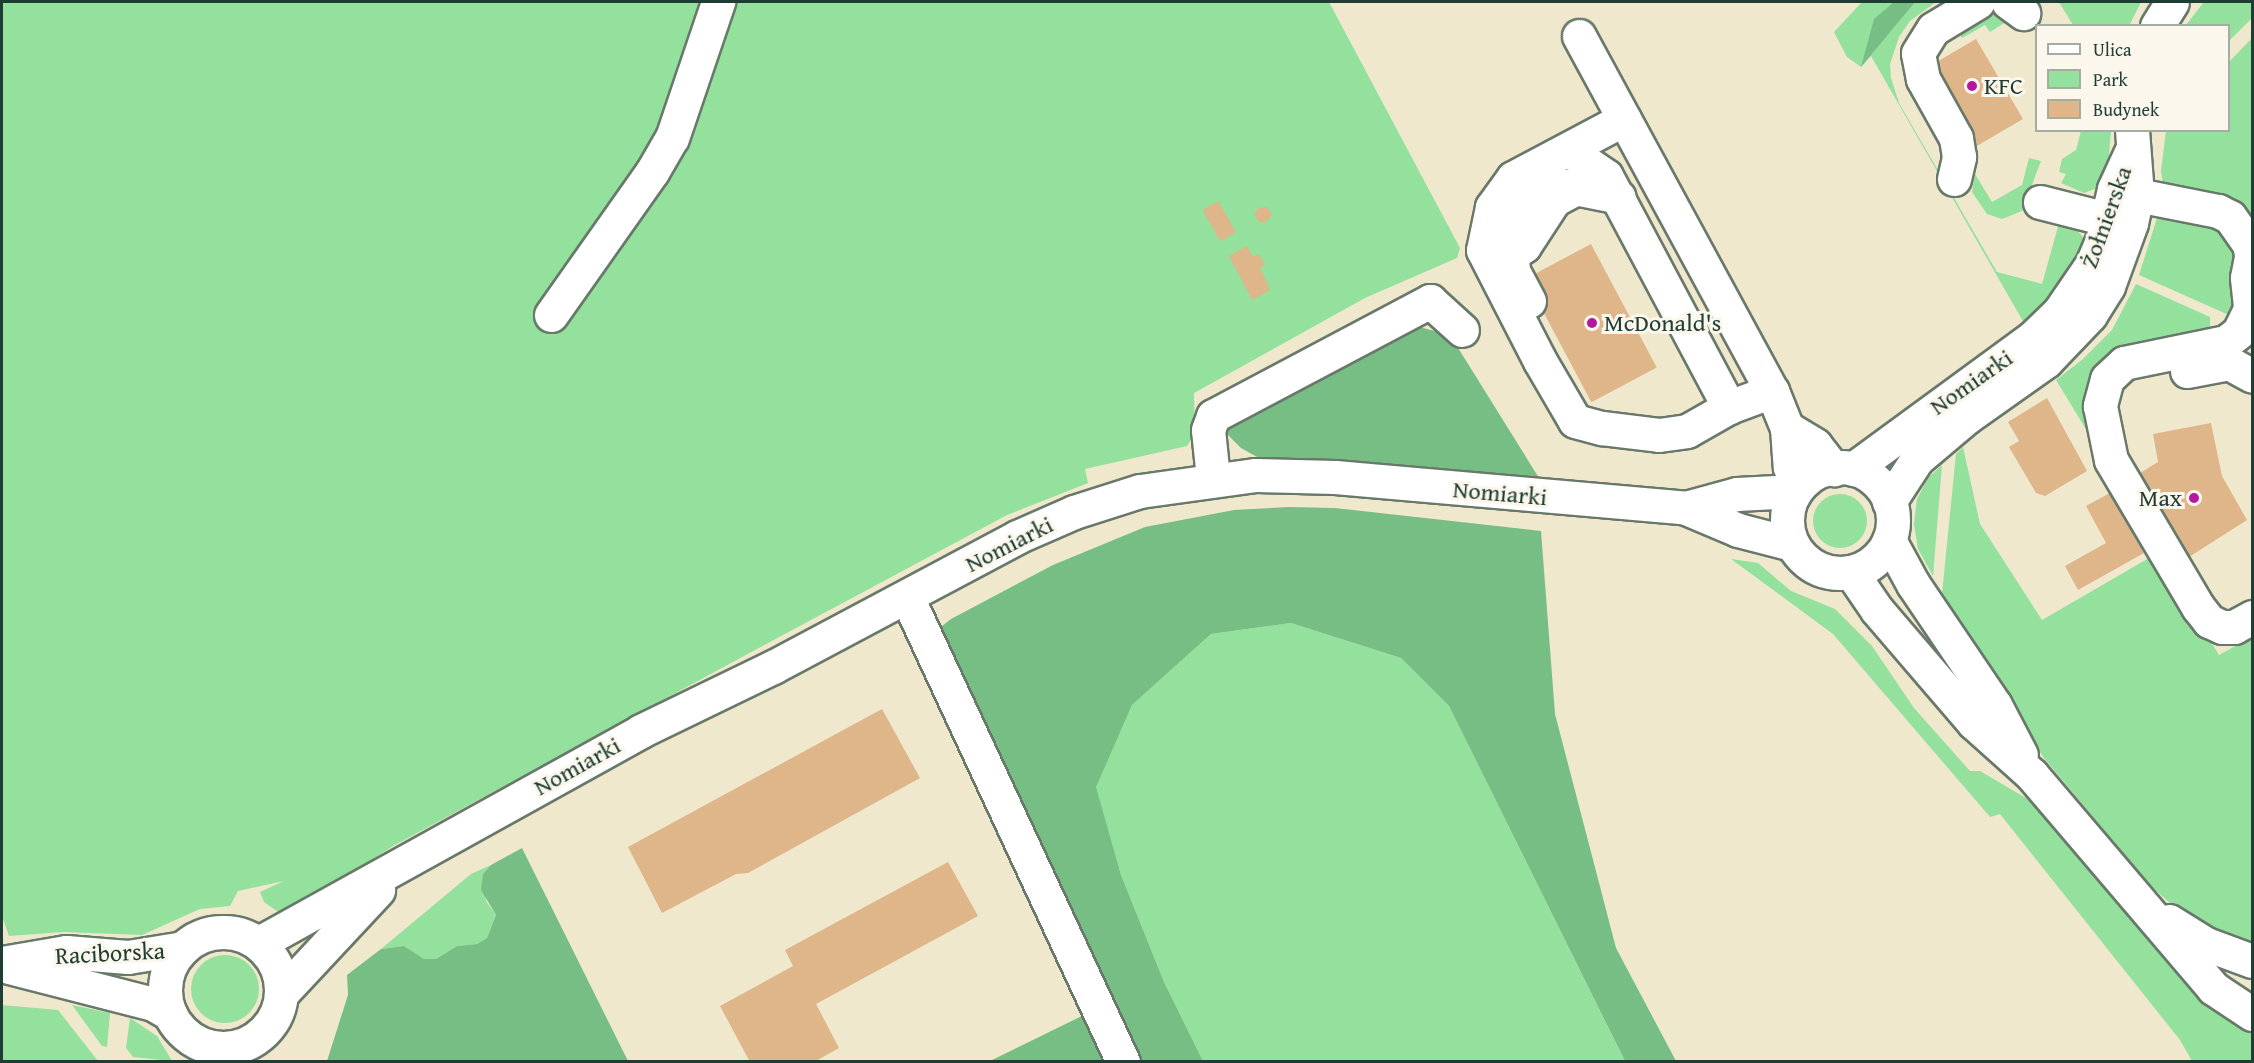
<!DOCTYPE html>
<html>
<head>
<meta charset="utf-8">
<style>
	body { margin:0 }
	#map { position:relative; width:2254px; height:1063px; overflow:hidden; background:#efe8cd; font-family:"Gentium Book Plus",serif }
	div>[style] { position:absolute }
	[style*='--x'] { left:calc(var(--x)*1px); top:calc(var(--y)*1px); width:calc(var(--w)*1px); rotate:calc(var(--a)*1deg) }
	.green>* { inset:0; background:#94e09d }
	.round { border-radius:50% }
	.forest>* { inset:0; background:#77be84 }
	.building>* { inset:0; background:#dfb58a; transform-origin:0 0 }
	.roads { filter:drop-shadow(2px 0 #68796a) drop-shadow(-2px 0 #68796a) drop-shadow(0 2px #68796a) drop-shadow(0 -2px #68796a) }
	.minor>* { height:33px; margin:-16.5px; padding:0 16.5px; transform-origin:16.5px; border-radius:16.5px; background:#fff }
	.major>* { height:33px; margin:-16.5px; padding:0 16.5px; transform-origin:16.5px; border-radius:16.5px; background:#fff }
	.major>.ring { margin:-16.5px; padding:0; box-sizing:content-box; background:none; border:33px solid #fff; border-radius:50% }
	.dots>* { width:16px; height:16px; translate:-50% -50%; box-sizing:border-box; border:3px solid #fbf7ec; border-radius:50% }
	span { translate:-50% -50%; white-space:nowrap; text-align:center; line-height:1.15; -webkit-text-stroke:6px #fbf7ec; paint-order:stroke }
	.poi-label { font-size:24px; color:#1f3d34 }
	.left { translate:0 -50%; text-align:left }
	.right { translate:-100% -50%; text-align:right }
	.street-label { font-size:24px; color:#1f3d34 }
	.frame { position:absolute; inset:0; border:3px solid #1f3d34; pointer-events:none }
	.legend { position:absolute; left:2035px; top:24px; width:195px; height:108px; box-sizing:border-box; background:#fbf7ec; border:2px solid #a3ada2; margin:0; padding:8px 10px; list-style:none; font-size:18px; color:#1f3d34 }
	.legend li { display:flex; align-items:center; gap:12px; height:30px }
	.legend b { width:30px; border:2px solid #a3ada2 }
</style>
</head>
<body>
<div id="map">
	<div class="green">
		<div style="clip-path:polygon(2px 2px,1329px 2px,1460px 248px,1457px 258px,1365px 298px,1194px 393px,1195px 433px,1187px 446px,1085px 469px,1088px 483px,1007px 515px,744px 656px,393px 846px,284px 916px,264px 902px,260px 892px,284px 881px,238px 891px,230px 906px,200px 909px,142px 935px,64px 932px,9px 936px,2px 916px)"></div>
		<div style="clip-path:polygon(1862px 2px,1936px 2px,1910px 21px,1899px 37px,1890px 64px,1891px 78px,1899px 103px,1997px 272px,2042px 284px,2059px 223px,2072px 225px,2083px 237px,2086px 246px,2028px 330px,1871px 56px,1861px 67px,1847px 57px,1834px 32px)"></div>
		<div style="clip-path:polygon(2059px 2px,2141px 2px,2129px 26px,2073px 25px)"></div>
		<div style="clip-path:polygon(2204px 2px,2252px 2px,2252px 18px,2229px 41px,2228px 26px,2186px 25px)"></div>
		<div style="clip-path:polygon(1989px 6px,2009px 20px,1990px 32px,1985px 25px,1962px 38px,1954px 24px)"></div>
		<div style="clip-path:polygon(2252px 38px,2252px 221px,2163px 183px,2161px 171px,2166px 131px,2228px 130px,2229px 62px)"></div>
		<div style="clip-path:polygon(2081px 131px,2111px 131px,2108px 167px,2100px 187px,2084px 193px,2061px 183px,2066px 174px,2059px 172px,2062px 159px,2076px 150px)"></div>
		<div style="clip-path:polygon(2029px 158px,2041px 161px,2022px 211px,2002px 219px,1987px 214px,1972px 192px,1975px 174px,1992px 202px,2022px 185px)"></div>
		<div style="clip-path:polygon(2161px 215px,2210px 222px,2225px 233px,2237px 253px,2242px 306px,2231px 316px,2139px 275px,2157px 218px)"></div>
		<div style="clip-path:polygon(2136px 284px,2210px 317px,2210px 334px,2130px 350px,2098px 449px,2056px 380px,2083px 359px,2112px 330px)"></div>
		<div style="clip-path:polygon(1963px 447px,1980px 524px,2042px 620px,2156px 554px,2219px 655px,2252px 637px,2252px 947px,2184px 916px,2149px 884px,2044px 758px,1936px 597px,1942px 594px,1956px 454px)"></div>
		<div style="clip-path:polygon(1942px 465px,1933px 576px,1918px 549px,1914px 524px,1917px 499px,1928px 478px)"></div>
		<div class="round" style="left:1813px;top:494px;width:54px;height:54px"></div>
		<div style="clip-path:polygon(1731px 559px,1758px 563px,1791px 591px,1835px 609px,1872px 646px,1914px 708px,1970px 771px,1980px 771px,2031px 801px,2208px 1004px,2252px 1031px,2252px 1061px,2192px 1061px,2180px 1040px,2000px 814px,1990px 817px,1833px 634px)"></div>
		<div style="clip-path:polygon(1291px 623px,1401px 658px,1449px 706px,1625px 1061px,1203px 1061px,1164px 982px,1121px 875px,1095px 787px,1132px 705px,1211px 634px)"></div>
		<div style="clip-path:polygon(491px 865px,483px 874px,486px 901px,496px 915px,487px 938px,477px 944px,457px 946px,436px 959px,424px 959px,404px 946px,381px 949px,471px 874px)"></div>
		<div class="round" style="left:191px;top:955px;width:68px;height:68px"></div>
		<div style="clip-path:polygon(2px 1005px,58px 1010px,98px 1061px,2px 1061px)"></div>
		<div style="clip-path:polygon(72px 1005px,110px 1013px,107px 1047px,102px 1046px)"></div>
		<div style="clip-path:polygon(130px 1018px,157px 1036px,172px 1061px,133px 1057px,126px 1048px)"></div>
	</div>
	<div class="forest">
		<div style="clip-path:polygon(1894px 2px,1915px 2px,1861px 67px,1874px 19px)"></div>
		<div style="clip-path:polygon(1404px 323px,1450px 335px,1539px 478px,1257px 457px,1241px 448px,1225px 432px,1231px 421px)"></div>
		<div style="clip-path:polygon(1289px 507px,1335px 508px,1541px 531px,1555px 714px,1616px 948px,1676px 1061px,1625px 1061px,1449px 706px,1401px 658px,1291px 623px,1211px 634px,1132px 705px,1096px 787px,1121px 875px,1164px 982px,1203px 1061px,1139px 1061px,937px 630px,951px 619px,1053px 565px,1145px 527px,1234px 510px)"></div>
		<div style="clip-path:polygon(522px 848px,628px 1061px,327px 1061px,348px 995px,347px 975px,381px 949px,404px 946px,424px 959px,436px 959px,457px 946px,477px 944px,487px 938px,496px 915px,481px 890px,483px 874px,491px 865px)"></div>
		<div style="clip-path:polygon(1090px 1012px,1114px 1062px,988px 1062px)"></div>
	</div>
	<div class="building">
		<div style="clip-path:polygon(1976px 39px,2023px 119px,1975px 147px,1936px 79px,1942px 75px,1935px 63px)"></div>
		<div style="left:1218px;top:201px;width:36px;height:18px;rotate:60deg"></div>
		<div style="clip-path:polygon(1267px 207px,1272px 215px,1266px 222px,1259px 222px,1254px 214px,1258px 208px)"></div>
		<div style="left:1591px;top:244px;width:140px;height:74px;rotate:62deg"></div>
		<div style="clip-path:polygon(1247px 246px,1253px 257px,1259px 254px,1265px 265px,1260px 267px,1270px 290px,1252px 300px,1229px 256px)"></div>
		<div style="clip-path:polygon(2047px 398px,2087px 471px,2045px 496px,2036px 493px,2009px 447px,2019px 441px,2008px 422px)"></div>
		<div style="clip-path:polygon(2211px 423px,2222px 476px,2247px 520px,2189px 557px,2140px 473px,2158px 462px,2153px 434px)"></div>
		<div style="clip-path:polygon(2110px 493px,2144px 553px,2078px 590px,2065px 566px,2106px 543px,2086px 506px)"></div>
		<div style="clip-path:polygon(882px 709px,920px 778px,748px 873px,736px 874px,662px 913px,628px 847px)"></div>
		<div style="clip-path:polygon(948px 862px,978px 916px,816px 1004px,839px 1048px,814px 1062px,750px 1062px,720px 1006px,793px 966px,785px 950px)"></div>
	</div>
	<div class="roads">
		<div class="minor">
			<div style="--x:2008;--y:2;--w:19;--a:36"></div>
			<div style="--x:1579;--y:36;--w:404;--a:61.5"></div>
			<div style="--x:1772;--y:391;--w:40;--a:68"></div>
			<div style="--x:1787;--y:428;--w:39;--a:86"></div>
			<div style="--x:1790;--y:467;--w:20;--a:41"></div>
			<div style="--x:1624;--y:119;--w:126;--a:152"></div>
			<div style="--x:1513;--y:178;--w:36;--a:126"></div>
			<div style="--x:1492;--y:207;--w:44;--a:101.8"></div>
			<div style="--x:1483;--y:250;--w:125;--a:62.8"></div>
			<div style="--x:1540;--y:361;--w:69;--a:59.7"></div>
			<div style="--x:1575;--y:421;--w:28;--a:15"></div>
			<div style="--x:1602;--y:428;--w:57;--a:7"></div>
			<div style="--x:1659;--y:435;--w:28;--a:-8"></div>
			<div style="--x:1687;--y:431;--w:48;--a:-29.7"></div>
			<div style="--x:1729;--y:407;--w:46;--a:-20.4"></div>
			<div style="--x:1568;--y:150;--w:46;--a:34.4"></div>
			<div style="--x:1606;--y:176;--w:262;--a:62"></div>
			<div style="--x:1954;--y:179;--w:23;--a:-77"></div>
			<div style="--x:1959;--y:157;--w:19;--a:-99"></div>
			<div style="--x:1956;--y:138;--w:68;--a:-119.2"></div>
			<div style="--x:1923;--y:79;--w:26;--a:-101"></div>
			<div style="--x:1918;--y:53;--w:28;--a:-58"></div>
			<div style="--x:1933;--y:29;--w:52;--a:-31"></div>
			<div style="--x:2137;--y:195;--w:83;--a:11.2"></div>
			<div style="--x:2218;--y:211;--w:13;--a:27"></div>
			<div style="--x:2230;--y:217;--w:33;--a:55"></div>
			<div style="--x:2249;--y:244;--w:16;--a:79"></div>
			<div style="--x:2040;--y:202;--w:69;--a:14.2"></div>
			<div style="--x:1511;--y:255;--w:16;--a:-35"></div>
			<div style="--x:1524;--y:246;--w:55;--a:-56.9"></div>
			<div style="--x:1554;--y:200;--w:26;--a:-28"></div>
			<div style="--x:2251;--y:257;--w:21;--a:101"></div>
			<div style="--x:2247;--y:278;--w:31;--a:84"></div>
			<div style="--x:2250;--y:309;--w:25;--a:116"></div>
			<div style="--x:2239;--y:332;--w:16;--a:142"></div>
			<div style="--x:2226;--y:342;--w:104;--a:168.4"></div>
			<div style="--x:2124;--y:363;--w:23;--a:137"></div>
			<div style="--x:2107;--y:379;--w:28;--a:105"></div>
			<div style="--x:2100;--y:406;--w:55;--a:78.5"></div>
			<div style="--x:2111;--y:460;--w:171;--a:59.4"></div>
			<div style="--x:2198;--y:607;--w:18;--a:52"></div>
			<div style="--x:2209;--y:621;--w:14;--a:25"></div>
			<div style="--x:2222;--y:627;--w:12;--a:0"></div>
			<div style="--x:2234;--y:627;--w:21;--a:-29"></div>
			<div style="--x:1529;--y:301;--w:34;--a:-118"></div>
			<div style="--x:1513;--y:271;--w:36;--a:-95"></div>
			<div style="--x:1510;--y:235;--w:44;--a:-64.6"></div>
			<div style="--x:1529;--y:195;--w:24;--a:-30"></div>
			<div style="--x:1550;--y:183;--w:70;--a:11.5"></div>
			<div style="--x:551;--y:315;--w:175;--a:-54.8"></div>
			<div style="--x:652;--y:172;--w:39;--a:-60"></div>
			<div style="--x:672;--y:138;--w:144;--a:-71.3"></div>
			<div style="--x:2187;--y:371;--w:43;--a:-10.8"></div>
			<div style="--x:2229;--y:363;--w:26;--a:29"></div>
			<div style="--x:1787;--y:428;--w:33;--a:31"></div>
			<div style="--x:1815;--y:445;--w:31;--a:52"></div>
			<div style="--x:1213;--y:478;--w:48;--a:-95.9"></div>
			<div style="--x:1208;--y:430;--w:15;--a:-70"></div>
			<div style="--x:1213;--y:416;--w:246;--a:-27.9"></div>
			<div style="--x:1430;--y:301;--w:43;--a:42.2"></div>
			<div style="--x:907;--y:597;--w:513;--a:65.08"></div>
			<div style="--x:2;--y:963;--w:65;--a:-9.8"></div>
			<div style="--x:66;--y:952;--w:62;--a:4.6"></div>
			<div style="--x:128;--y:957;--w:56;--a:-9.3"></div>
			<div style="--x:9;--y:967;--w:149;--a:14.4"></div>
			<div style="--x:153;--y:1004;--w:20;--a:30"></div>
		</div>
		<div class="major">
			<div style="--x:2157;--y:26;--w:28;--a:-58"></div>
			<div class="ring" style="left:1787px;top:467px;width:73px;height:73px"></div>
			<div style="--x:1853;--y:469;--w:222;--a:-36.2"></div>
			<div style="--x:2032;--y:338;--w:37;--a:-44"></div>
			<div style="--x:2059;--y:312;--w:58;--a:-55.5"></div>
			<div style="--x:2092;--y:264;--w:25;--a:-67"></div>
			<div style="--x:2102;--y:241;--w:53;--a:-77"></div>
			<div style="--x:2114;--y:189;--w:41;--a:-65.3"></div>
			<div style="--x:1889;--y:502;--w:51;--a:-56.9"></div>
			<div style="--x:1917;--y:459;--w:65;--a:-40"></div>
			<div style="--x:1967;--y:417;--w:97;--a:-35.3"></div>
			<div style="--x:2046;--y:361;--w:64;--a:-46.3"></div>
			<div style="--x:2090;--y:315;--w:34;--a:-58"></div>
			<div style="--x:2108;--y:286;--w:67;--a:-69.9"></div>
			<div style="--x:2131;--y:223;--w:29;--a:-78"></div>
			<div style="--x:2137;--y:195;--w:65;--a:-94.4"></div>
			<div style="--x:1686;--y:508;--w:53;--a:-15.4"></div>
			<div style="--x:1737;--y:494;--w:58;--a:-3"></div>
			<div style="--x:1889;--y:540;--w:50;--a:61.4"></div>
			<div style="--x:1913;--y:584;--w:146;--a:55.9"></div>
			<div style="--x:1995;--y:705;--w:56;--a:62.5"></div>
			<div style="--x:1851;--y:572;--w:46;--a:55.6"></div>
			<div style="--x:1877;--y:610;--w:149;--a:49.4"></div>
			<div style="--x:1974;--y:723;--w:78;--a:41.9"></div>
			<div style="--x:2032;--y:775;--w:280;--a:49.6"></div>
			<div style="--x:2213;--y:988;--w:47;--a:33.7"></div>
			<div style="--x:2169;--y:921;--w:44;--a:31.9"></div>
			<div style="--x:2206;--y:944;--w:49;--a:20.3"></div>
			<div class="ring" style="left:165px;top:932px;width:83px;height:83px"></div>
			<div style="--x:259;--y:943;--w:437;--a:-29"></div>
			<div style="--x:641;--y:731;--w:147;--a:-25.9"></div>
			<div style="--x:773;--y:667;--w:276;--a:-28"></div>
			<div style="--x:1017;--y:537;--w:62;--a:-23.7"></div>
			<div style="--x:1074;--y:512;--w:69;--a:-17.7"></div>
			<div style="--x:1140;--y:491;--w:117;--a:-7.9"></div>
			<div style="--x:1256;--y:475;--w:79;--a:1.5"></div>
			<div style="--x:1335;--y:477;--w:352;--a:5"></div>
			<div style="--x:1686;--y:508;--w:56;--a:22.9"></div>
			<div style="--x:1738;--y:530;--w:56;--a:14.5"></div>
			<div style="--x:282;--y:993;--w:141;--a:-47"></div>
		</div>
	</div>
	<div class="dots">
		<div style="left:1972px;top:86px;background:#b5179e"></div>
		<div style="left:1592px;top:323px;background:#b5179e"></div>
		<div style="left:2194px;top:498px;background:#b5179e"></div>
	</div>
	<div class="poi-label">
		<span class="left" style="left:1984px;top:86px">KFC</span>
		<span class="left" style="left:1604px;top:323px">McDonald's</span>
		<span class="right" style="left:2182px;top:498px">Max</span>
	</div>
	<div class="street-label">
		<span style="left:2106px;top:217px;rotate:-70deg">Żołnierska</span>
		<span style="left:1971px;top:382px;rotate:-35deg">Nomiarki</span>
		<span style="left:1500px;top:493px;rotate:5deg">Nomiarki</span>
		<span style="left:1009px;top:544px;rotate:-27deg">Nomiarki</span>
		<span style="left:577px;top:766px;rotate:-29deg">Nomiarki</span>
		<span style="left:110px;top:953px;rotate:-3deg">Raciborska</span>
	</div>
	<div class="frame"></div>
	<ul class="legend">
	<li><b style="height:8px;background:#fff"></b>Ulica</li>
	<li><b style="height:16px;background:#94e09d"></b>Park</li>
	<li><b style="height:16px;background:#dfb58a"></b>Budynek</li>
	</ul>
</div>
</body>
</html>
